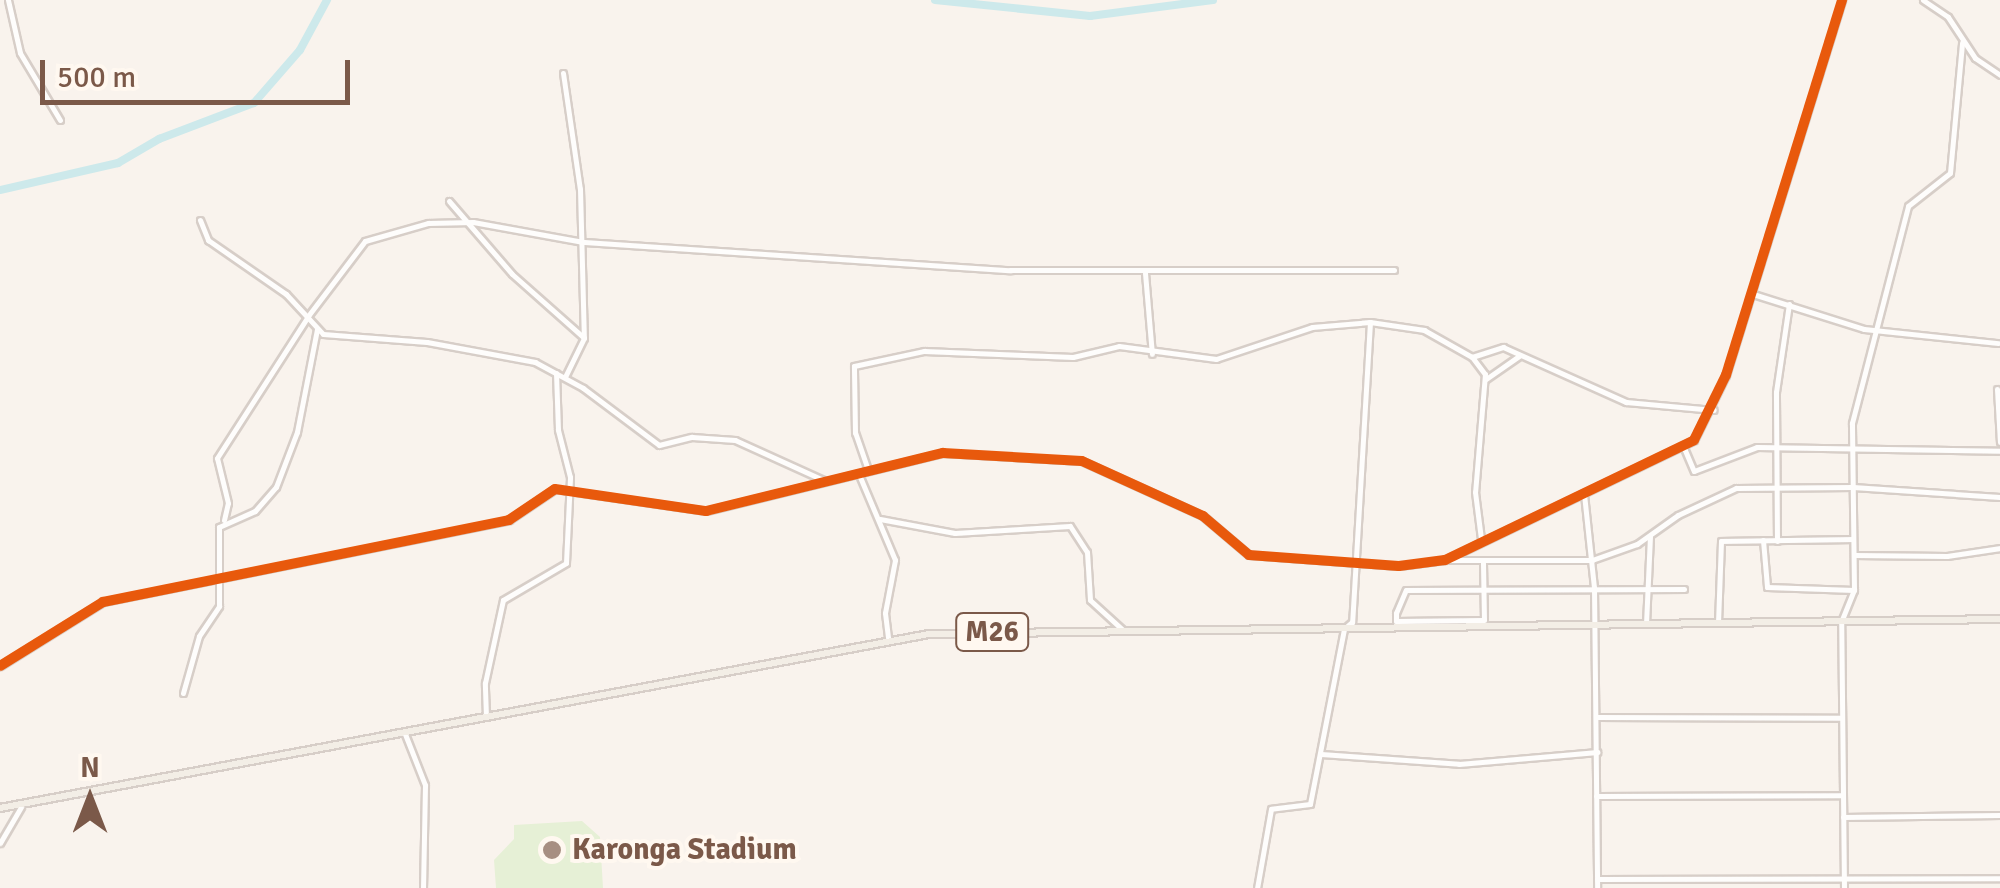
<!DOCTYPE html>
<html>
<head>
<meta charset="utf-8">
<style>
	body { margin:0 }
	#map { position:relative; width:2000px; height:888px; overflow:hidden; background:#f9f3ed; font-family:Signika,sans-serif }
	div>[style] { position:absolute }
	[style*='--x'] { left:calc(var(--x)*1px); top:calc(var(--y)*1px); width:calc(var(--w)*1px); rotate:calc(var(--a)*1deg) }
	.green>* { inset:0; background:#e6f0d6 }
	.river>* { height:8px; margin:-4px; padding:0 4px; transform-origin:4px; border-radius:4px; background:#cde9eb }
	.roads { filter:drop-shadow(2px 0 #d7cec8) drop-shadow(-2px 0 #d7cec8) drop-shadow(0 2px #d7cec8) drop-shadow(0 -2px #d7cec8) }
	.minor>* { height:5px; margin:-2.5px; padding:0 2.5px; transform-origin:2.5px; border-radius:2.5px; background:#fefdfc }
	.major>* { height:6px; margin:-3px; padding:0 3px; transform-origin:3px; border-radius:3px; background:#f3eee6 }
	.cycleway>* { height:10px; margin:-5px; padding:0 5px; transform-origin:5px; border-radius:5px; background:#e8590c }
	.dots>* { width:28px; height:28px; translate:-50% -50%; box-sizing:border-box; border:5px solid #fff8f0; border-radius:50% }
	span { translate:-50% -50%; white-space:nowrap; text-align:center; line-height:1.15; -webkit-text-stroke:8px #fff8f0; paint-order:stroke }
	.shield-label span { padding:2px 8px; background:#fff8f0; border:2px solid; border-radius:8px; -webkit-text-stroke-width:0 }
	.shield-label { font-size:28px; color:#7b5949; font-weight:700 }
	.poi-label { font-size:30px; color:#7b5949; font-weight:700 }
	.left { translate:0 -50%; text-align:left }
	.north { position:absolute; left:40px; top:748px; width:100px; height:100px; -webkit-text-stroke:8px #fff8f0; paint-order:stroke; rotate:0deg; font-size:28px; font-weight:700; line-height:40px; text-align:center; color:#7b5949 }
	.north::after { content:''; display:block; margin:auto; width:35px; height:45px; background:#7b5949; clip-path:polygon(50% 0,100% 100%,50% 72%,0 100%) }
	.scale { position:absolute; left:40px; top:60px; width:310px; height:45px; box-sizing:border-box; border:5px solid #7b5949; border-top:0; padding-left:12px; font-size:30px; line-height:35px; white-space:nowrap; color:#7b5949; -webkit-text-stroke:8px #fff8f0; paint-order:stroke }
</style>
</head>
<body>
<div id="map">
	<div class="green">
		<div style="clip-path:polygon(582px 821px,600px 837px,603px 888px,496px 888px,494px 860px,514px 839px,514px 825px)"></div>
	</div>
	<div class="river">
		<div style="--x:935;--y:0;--w:156;--a:5.9"></div>
		<div style="--x:1090;--y:16;--w:124;--a:-7.4"></div>
		<div style="--x:0;--y:190;--w:121;--a:-12.9"></div>
		<div style="--x:118;--y:163;--w:48;--a:-30.3"></div>
		<div style="--x:159;--y:139;--w:102;--a:-20.8"></div>
		<div style="--x:254;--y:103;--w:70;--a:-49"></div>
		<div style="--x:300;--y:50;--w:57;--a:-61.6"></div>
	</div>
	<div class="roads">
		<div class="minor">
			<div style="--x:8;--y:0;--w:54;--a:77.2"></div>
			<div style="--x:20;--y:53;--w:78;--a:59.2"></div>
			<div style="--x:1923;--y:0;--w:30;--a:34"></div>
			<div style="--x:1948;--y:17;--w:49;--a:56.6"></div>
			<div style="--x:1975;--y:58;--w:30;--a:34"></div>
			<div style="--x:563;--y:73;--w:117;--a:81.7"></div>
			<div style="--x:580;--y:189;--w:149;--a:88.5"></div>
			<div style="--x:449;--y:201;--w:96;--a:49.2"></div>
			<div style="--x:512;--y:274;--w:96;--a:41.6"></div>
			<div style="--x:584;--y:338;--w:43;--a:116"></div>
			<div style="--x:200;--y:220;--w:22;--a:68"></div>
			<div style="--x:208;--y:240;--w:95;--a:34.7"></div>
			<div style="--x:286;--y:294;--w:54;--a:47.2"></div>
			<div style="--x:323;--y:334;--w:104;--a:4.4"></div>
			<div style="--x:427;--y:342;--w:110;--a:10.5"></div>
			<div style="--x:535;--y:362;--w:55;--a:28.4"></div>
			<div style="--x:583;--y:388;--w:95;--a:36.9"></div>
			<div style="--x:659;--y:445;--w:34;--a:-14"></div>
			<div style="--x:692;--y:437;--w:43;--a:4"></div>
			<div style="--x:735;--y:440;--w:97;--a:24.4"></div>
			<div style="--x:1145;--y:273;--w:81;--a:85.1"></div>
			<div style="--x:1753;--y:294;--w:116;--a:17.5"></div>
			<div style="--x:1864;--y:329;--w:135;--a:6"></div>
			<div style="--x:1370;--y:322;--w:55;--a:8.4"></div>
			<div style="--x:1424;--y:330;--w:55;--a:29.4"></div>
			<div style="--x:1472;--y:357;--w:21;--a:53"></div>
			<div style="--x:1485;--y:374;--w:118;--a:94.8"></div>
			<div style="--x:1475;--y:492;--w:47;--a:82.7"></div>
			<div style="--x:1472;--y:357;--w:33;--a:-18"></div>
			<div style="--x:1503;--y:347;--w:135;--a:24.1"></div>
			<div style="--x:1626;--y:402;--w:88;--a:5.2"></div>
			<div style="--x:1486;--y:379;--w:40;--a:-34.9"></div>
			<div style="--x:1997;--y:389;--w:53;--a:86.8"></div>
			<div style="--x:1684;--y:448;--w:25;--a:67"></div>
			<div style="--x:1694;--y:471;--w:67;--a:-20.9"></div>
			<div style="--x:1757;--y:447;--w:243;--a:0.9"></div>
			<div style="--x:867;--y:467;--w:36;--a:-109"></div>
			<div style="--x:855;--y:433;--w:67;--a:-90.9"></div>
			<div style="--x:854;--y:366;--w:72;--a:-12.1"></div>
			<div style="--x:924;--y:351;--w:149;--a:2.3"></div>
			<div style="--x:1073;--y:357;--w:47;--a:-13.4"></div>
			<div style="--x:1119;--y:346;--w:98;--a:7.6"></div>
			<div style="--x:1216;--y:359;--w:101;--a:-18.4"></div>
			<div style="--x:1312;--y:327;--w:58;--a:-4.9"></div>
			<div style="--x:1370;--y:322;--w:301;--a:93.4"></div>
			<div style="--x:1352;--y:622;--w:11;--a:139"></div>
			<div style="--x:1344;--y:629;--w:178;--a:101"></div>
			<div style="--x:1310;--y:804;--w:39;--a:173"></div>
			<div style="--x:1271;--y:809;--w:80;--a:100"></div>
			<div style="--x:860;--y:477;--w:90;--a:67.1"></div>
			<div style="--x:895;--y:560;--w:54;--a:100.7"></div>
			<div style="--x:885;--y:613;--w:25;--a:83"></div>
			<div style="--x:1584;--y:494;--w:95;--a:83.9"></div>
			<div style="--x:1594;--y:588;--w:300;--a:89.4"></div>
			<div style="--x:880;--y:519;--w:76;--a:10.6"></div>
			<div style="--x:955;--y:533;--w:115;--a:-3.5"></div>
			<div style="--x:1070;--y:526;--w:31;--a:57"></div>
			<div style="--x:1087;--y:552;--w:48;--a:86.4"></div>
			<div style="--x:1090;--y:600;--w:45;--a:42.3"></div>
			<div style="--x:224;--y:520;--w:17;--a:-77"></div>
			<div style="--x:228;--y:503;--w:46;--a:-103.7"></div>
			<div style="--x:217;--y:458;--w:169;--a:-57.3"></div>
			<div style="--x:308;--y:316;--w:94;--a:-52.8"></div>
			<div style="--x:365;--y:241;--w:66;--a:-15.9"></div>
			<div style="--x:428;--y:223;--w:45;--a:-1.3"></div>
			<div style="--x:473;--y:222;--w:112;--a:10.3"></div>
			<div style="--x:583;--y:242;--w:428;--a:3.8"></div>
			<div style="--x:1010;--y:270;--w:384;--a:0"></div>
			<div style="--x:1763;--y:540;--w:47;--a:85.1"></div>
			<div style="--x:1767;--y:587;--w:87;--a:2"></div>
			<div style="--x:1777;--y:541;--w:149;--a:-90.4"></div>
			<div style="--x:1776;--y:392;--w:89;--a:-81.6"></div>
			<div style="--x:1854;--y:555;--w:93;--a:0.6"></div>
			<div style="--x:1947;--y:556;--w:54;--a:-8.6"></div>
			<div style="--x:1447;--y:560;--w:145;--a:0"></div>
			<div style="--x:1592;--y:560;--w:48;--a:-19.6"></div>
			<div style="--x:1637;--y:544;--w:50;--a:-35.3"></div>
			<div style="--x:1678;--y:515;--w:64;--a:-25"></div>
			<div style="--x:1736;--y:488;--w:117;--a:-0.5"></div>
			<div style="--x:1853;--y:487;--w:147;--a:3.9"></div>
			<div style="--x:1483;--y:563;--w:56;--a:89"></div>
			<div style="--x:1484;--y:620;--w:88;--a:179.3"></div>
			<div style="--x:1396;--y:621;--w:8;--a:-90"></div>
			<div style="--x:1396;--y:613;--w:25;--a:-67"></div>
			<div style="--x:1406;--y:590;--w:278;--a:-0.2"></div>
			<div style="--x:1718;--y:623;--w:82;--a:-87.9"></div>
			<div style="--x:1721;--y:541;--w:132;--a:-0.9"></div>
			<div style="--x:1646;--y:624;--w:88;--a:-87.4"></div>
			<div style="--x:0;--y:666;--w:121;--a:-31.9"></div>
			<div style="--x:103;--y:602;--w:414;--a:-11.4"></div>
			<div style="--x:509;--y:520;--w:55;--a:-34"></div>
			<div style="--x:555;--y:489;--w:153;--a:8.3"></div>
			<div style="--x:706;--y:511;--w:244;--a:-13.8"></div>
			<div style="--x:943;--y:453;--w:139;--a:3.3"></div>
			<div style="--x:1082;--y:461;--w:133;--a:24.4"></div>
			<div style="--x:1203;--y:516;--w:60;--a:40.3"></div>
			<div style="--x:1249;--y:555;--w:150;--a:4.2"></div>
			<div style="--x:1399;--y:566;--w:46;--a:-7.4"></div>
			<div style="--x:1445;--y:560;--w:276;--a:-25.7"></div>
			<div style="--x:1694;--y:440;--w:72;--a:-63.8"></div>
			<div style="--x:1726;--y:375;--w:393;--a:-72.8"></div>
			<div style="--x:183;--y:693;--w:59;--a:-74.3"></div>
			<div style="--x:199;--y:636;--w:36;--a:-56"></div>
			<div style="--x:219;--y:606;--w:79;--a:-90"></div>
			<div style="--x:219;--y:527;--w:39;--a:-24"></div>
			<div style="--x:255;--y:511;--w:32;--a:-49"></div>
			<div style="--x:276;--y:487;--w:59;--a:-69.1"></div>
			<div style="--x:297;--y:432;--w:105;--a:-79"></div>
			<div style="--x:486;--y:717;--w:34;--a:-92"></div>
			<div style="--x:485;--y:683;--w:85;--a:-77.8"></div>
			<div style="--x:503;--y:600;--w:73;--a:-30.4"></div>
			<div style="--x:566;--y:563;--w:86;--a:-87.3"></div>
			<div style="--x:570;--y:477;--w:49;--a:-104.3"></div>
			<div style="--x:558;--y:430;--w:57;--a:-92"></div>
			<div style="--x:1597;--y:717;--w:245;--a:0.2"></div>
			<div style="--x:405;--y:734;--w:55;--a:68.6"></div>
			<div style="--x:425;--y:785;--w:103;--a:91.1"></div>
			<div style="--x:1321;--y:754;--w:138;--a:4.1"></div>
			<div style="--x:1459;--y:764;--w:139;--a:-5"></div>
			<div style="--x:1596;--y:796;--w:246;--a:-0.2"></div>
			<div style="--x:1843;--y:817;--w:157;--a:-0.7"></div>
			<div style="--x:0;--y:843;--w:42;--a:-59.7"></div>
			<div style="--x:1597;--y:879;--w:403;--a:-0.1"></div>
			<div style="--x:1844;--y:888;--w:266;--a:-90.6"></div>
			<div style="--x:1841;--y:622;--w:35;--a:-68"></div>
			<div style="--x:1854;--y:590;--w:167;--a:-90.7"></div>
			<div style="--x:1852;--y:423;--w:224;--a:-75.5"></div>
			<div style="--x:1908;--y:206;--w:53;--a:-38.2"></div>
			<div style="--x:1950;--y:173;--w:131;--a:-84.7"></div>
		</div>
		<div class="major">
			<div style="--x:0;--y:808;--w:945;--a:-10.61"></div>
			<div style="--x:929;--y:634;--w:1071;--a:-0.8"></div>
		</div>
	</div>
	<div class="cycleway">
		<div style="--x:0;--y:666;--w:121;--a:-31.9"></div>
		<div style="--x:103;--y:602;--w:414;--a:-11.4"></div>
		<div style="--x:509;--y:520;--w:55;--a:-34"></div>
		<div style="--x:555;--y:489;--w:153;--a:8.3"></div>
		<div style="--x:706;--y:511;--w:244;--a:-13.8"></div>
		<div style="--x:943;--y:453;--w:139;--a:3.3"></div>
		<div style="--x:1082;--y:461;--w:133;--a:24.4"></div>
		<div style="--x:1203;--y:516;--w:60;--a:40.3"></div>
		<div style="--x:1249;--y:555;--w:150;--a:4.2"></div>
		<div style="--x:1399;--y:566;--w:46;--a:-7.4"></div>
		<div style="--x:1445;--y:560;--w:276;--a:-25.7"></div>
		<div style="--x:1694;--y:440;--w:72;--a:-63.8"></div>
		<div style="--x:1726;--y:375;--w:393;--a:-72.8"></div>
	</div>
	<div class="dots">
		<div style="left:552px;top:850px;background:#a78f82"></div>
	</div>
	<div class="shield-label">
		<span style="left:992px;top:632px">M26</span>
	</div>
	<div class="poi-label">
		<span class="left" style="left:572px;top:850px">Karonga Stadium</span>
	</div>
	<div class="north">N</div>
	<div class="scale">500 m</div>
</div>
</body>
</html>
